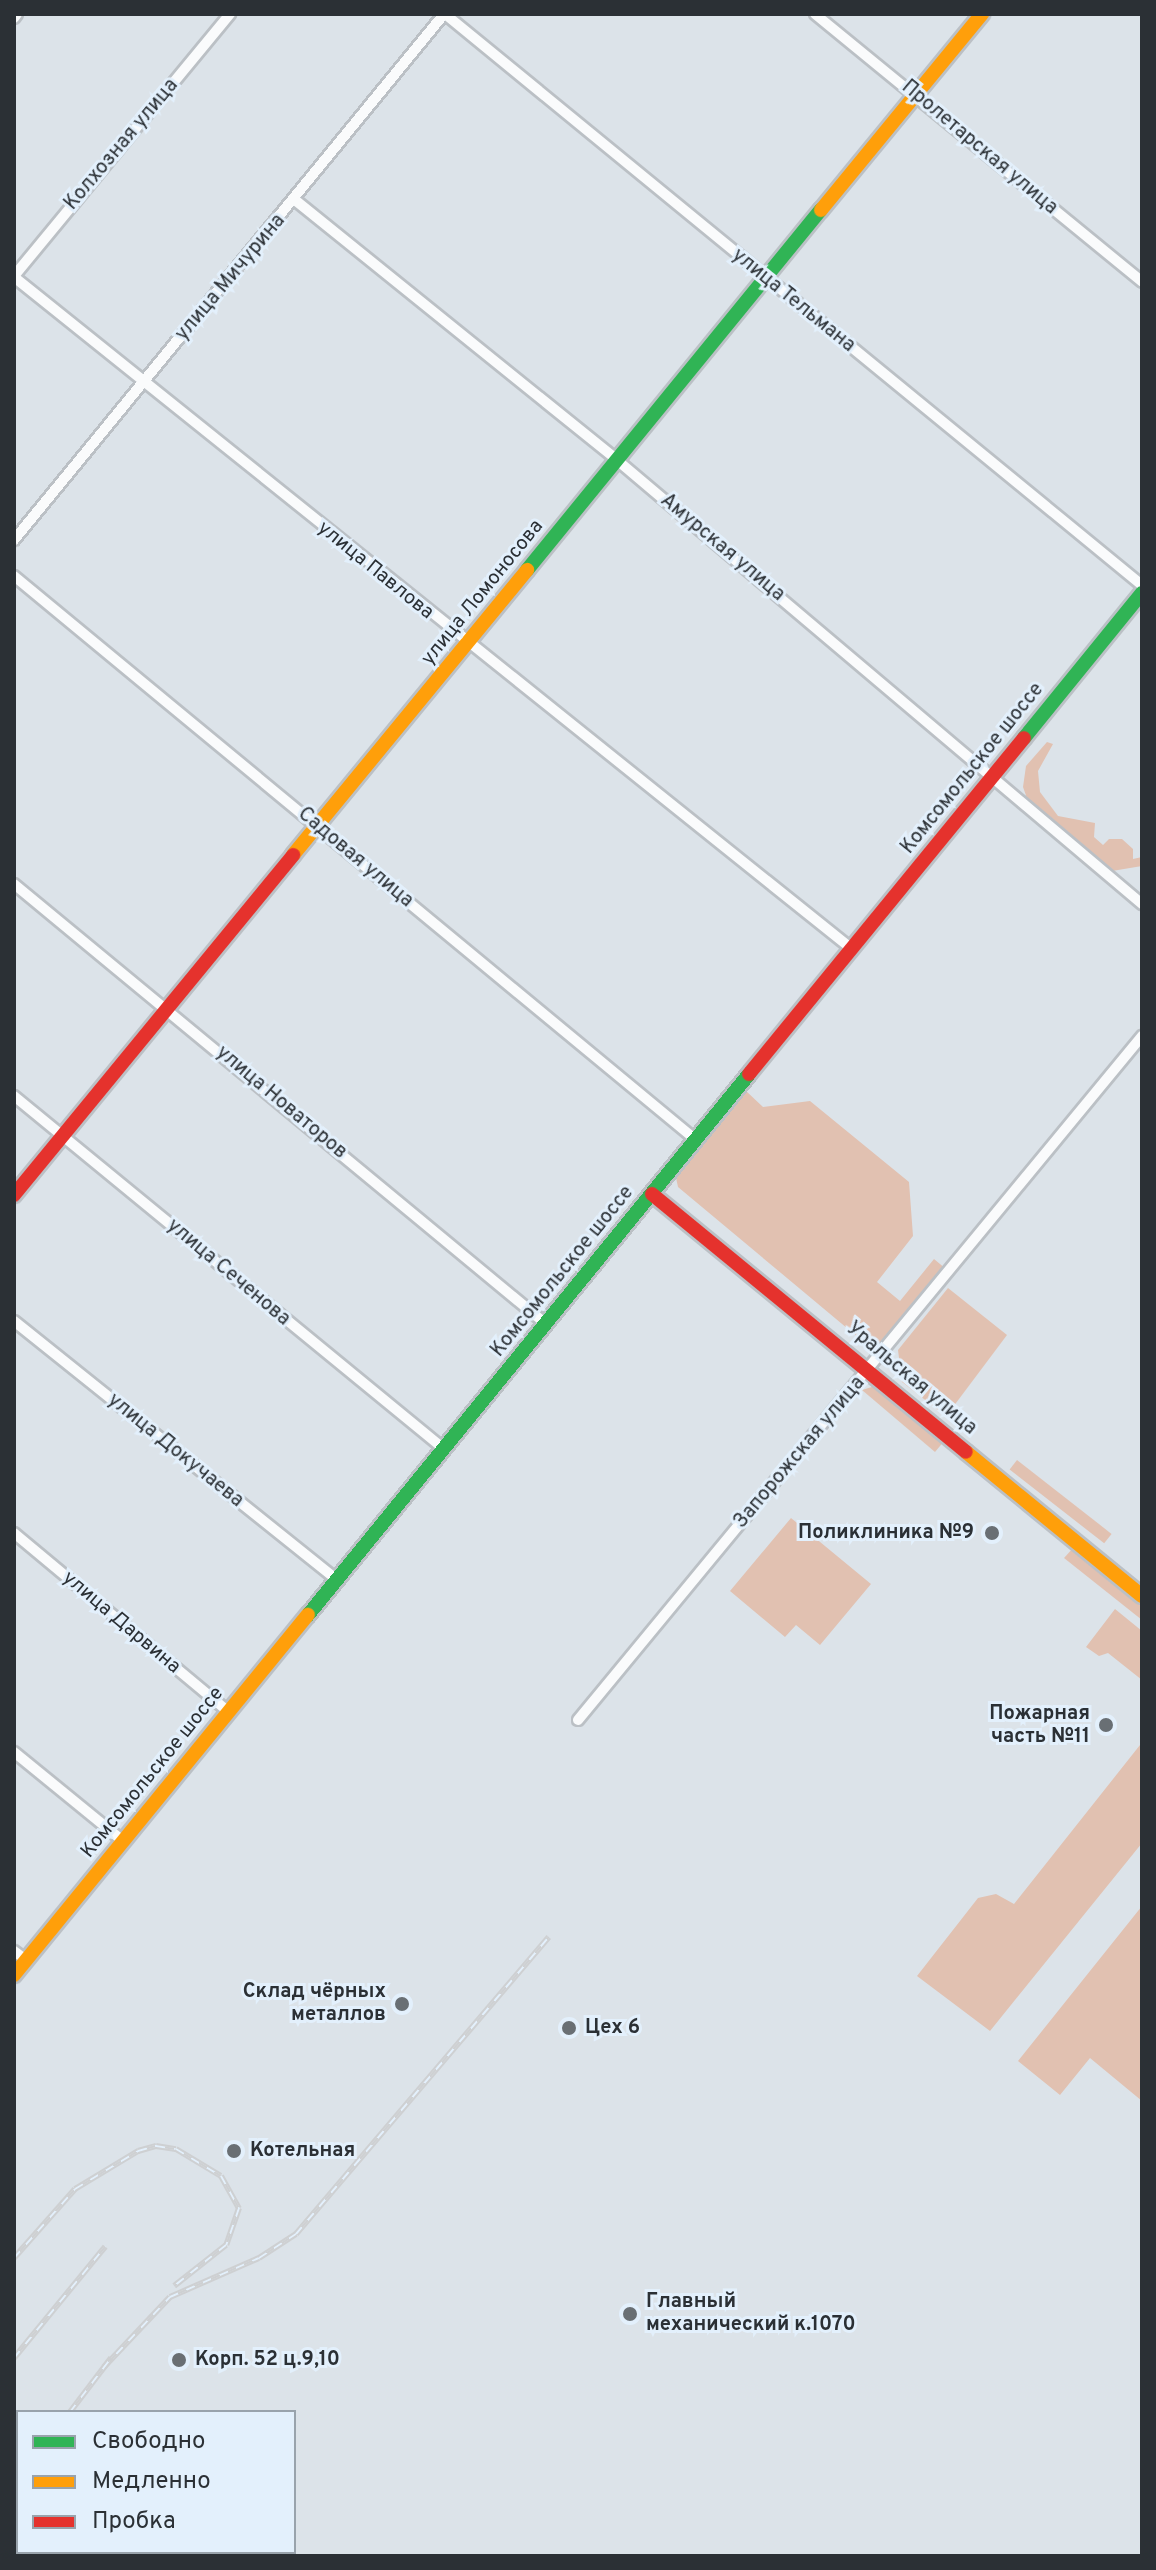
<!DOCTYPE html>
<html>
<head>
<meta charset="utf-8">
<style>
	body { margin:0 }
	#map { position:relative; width:1156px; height:2570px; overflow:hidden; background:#dce3e9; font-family:Overpass,sans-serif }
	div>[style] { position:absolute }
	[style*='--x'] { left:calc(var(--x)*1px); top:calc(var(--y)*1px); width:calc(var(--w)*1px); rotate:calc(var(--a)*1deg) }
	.green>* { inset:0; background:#e1c1b1; transform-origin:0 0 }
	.roads { filter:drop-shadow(2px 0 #bbc0c5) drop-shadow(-2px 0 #bbc0c5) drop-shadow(0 2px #bbc0c5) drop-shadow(0 -2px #bbc0c5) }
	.street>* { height:10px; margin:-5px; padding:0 5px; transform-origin:5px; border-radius:5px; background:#fafbfc }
	.fast>* { height:14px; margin:-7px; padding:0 7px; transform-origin:7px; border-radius:7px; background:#30b455 }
	.slow>* { height:14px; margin:-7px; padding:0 7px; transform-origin:7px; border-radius:7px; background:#ff9f0a }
	.jam>* { height:14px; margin:-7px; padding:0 7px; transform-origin:7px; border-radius:7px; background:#e5322d }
	.rail>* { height:6px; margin-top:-3px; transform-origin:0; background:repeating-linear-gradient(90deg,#e3f0fc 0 9px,#ced0d2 0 18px); box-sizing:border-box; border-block:2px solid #ced0d2 }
	.dots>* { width:22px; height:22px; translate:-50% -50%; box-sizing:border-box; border:4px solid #e3f0fc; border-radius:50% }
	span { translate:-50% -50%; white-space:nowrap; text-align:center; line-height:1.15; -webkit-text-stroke:6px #e3f0fc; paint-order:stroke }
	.street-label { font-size:20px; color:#2b3035 }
	.poi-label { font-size:20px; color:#2b3035; font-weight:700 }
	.right { translate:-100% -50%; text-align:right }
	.left { translate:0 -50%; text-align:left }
	.frame { position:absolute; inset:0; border:16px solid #2b3035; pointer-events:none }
	.legend { position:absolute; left:16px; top:2410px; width:280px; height:144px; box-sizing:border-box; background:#e3f0fc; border:2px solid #99a3ac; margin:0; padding:10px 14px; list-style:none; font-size:24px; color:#2b3035 }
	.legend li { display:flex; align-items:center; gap:16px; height:40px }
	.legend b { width:40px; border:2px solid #99a3ac }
</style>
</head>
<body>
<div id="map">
	<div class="green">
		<div style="clip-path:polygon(1047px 742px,1053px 744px,1038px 771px,1040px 792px,1058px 816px,1095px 823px,1094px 837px,1103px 845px,1109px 839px,1122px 839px,1133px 849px,1133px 859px,1142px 857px,1142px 866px,1112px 871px,1028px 801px,1023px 787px,1026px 766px)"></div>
		<div style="clip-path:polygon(745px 1090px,763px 1107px,810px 1101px,909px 1182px,913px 1236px,877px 1282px,900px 1301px,934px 1259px,946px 1269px,878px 1354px,678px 1187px,675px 1173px)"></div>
		<div style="clip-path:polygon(948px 1288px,1007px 1335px,953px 1407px,938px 1410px,902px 1382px,898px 1350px)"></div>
		<div style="clip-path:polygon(875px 1386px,945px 1440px,935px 1452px,862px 1390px)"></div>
		<div style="left:1017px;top:1460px;width:120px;height:12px;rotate:38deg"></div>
		<div style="clip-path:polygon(791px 1518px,871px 1584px,820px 1645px,796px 1625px,785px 1637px,730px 1591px)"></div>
		<div style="clip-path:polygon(1074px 1547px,1142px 1602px,1142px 1620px,1064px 1558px)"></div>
		<div style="clip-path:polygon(1115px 1609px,1142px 1631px,1142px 1680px,1108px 1653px,1099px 1656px,1086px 1647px)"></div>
		<div style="clip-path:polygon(1140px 1745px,1142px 1843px,990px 2031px,917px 1976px,978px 1898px,996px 1894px,1014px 1904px)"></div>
		<div style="clip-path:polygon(1142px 1906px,1142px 2101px,1090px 2058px,1060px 2095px,1018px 2061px)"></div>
	</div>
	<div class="roads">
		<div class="street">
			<div style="--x:445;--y:14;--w:901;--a:39.33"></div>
			<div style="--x:815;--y:14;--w:423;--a:39.3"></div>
			<div style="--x:14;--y:18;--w:5;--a:-53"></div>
			<div style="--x:295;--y:200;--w:414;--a:38.9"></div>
			<div style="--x:617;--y:460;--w:688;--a:40.22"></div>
			<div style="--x:14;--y:276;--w:340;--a:-50.5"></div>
			<div style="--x:14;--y:277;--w:1074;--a:38.73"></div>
			<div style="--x:14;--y:540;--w:679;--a:-50.73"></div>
			<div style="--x:14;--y:576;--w:885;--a:39.59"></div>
			<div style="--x:14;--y:884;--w:690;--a:39.59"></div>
			<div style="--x:14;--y:1096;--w:556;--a:39.38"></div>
			<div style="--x:14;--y:1321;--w:414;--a:38.7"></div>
			<div style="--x:14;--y:1533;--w:280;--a:39.8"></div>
			<div style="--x:578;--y:1720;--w:887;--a:-50.49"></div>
			<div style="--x:14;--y:1752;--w:141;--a:39.2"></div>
			<div style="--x:14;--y:1951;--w:15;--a:37"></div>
		</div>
		<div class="fast">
			<div style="--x:527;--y:570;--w:465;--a:-50.8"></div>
			<div style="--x:1024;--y:738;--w:187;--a:-50.9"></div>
			<div style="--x:308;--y:1615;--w:698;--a:-50.81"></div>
		</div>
		<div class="slow">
			<div style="--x:821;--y:210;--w:254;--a:-50.6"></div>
			<div style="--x:293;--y:855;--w:369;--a:-50.6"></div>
			<div style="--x:966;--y:1452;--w:227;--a:39.3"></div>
			<div style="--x:14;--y:1975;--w:465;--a:-50.8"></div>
		</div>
		<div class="jam">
			<div style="--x:749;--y:1074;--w:434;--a:-50.7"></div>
			<div style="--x:652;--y:1194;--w:406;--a:39.4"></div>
			<div style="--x:14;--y:1195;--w:440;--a:-50.6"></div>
		</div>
	</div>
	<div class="rail">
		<div style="--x:14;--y:2258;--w:92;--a:-48.5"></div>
		<div style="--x:75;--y:2189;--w:74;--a:-31.1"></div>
		<div style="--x:138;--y:2151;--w:19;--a:-16"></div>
		<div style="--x:156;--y:2146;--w:20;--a:9"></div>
		<div style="--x:176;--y:2149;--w:52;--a:31"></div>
		<div style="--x:221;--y:2176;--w:37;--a:61"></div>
		<div style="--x:239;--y:2208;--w:39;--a:109"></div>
		<div style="--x:226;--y:2245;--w:66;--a:141.7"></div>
		<div style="--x:14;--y:2358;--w:144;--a:-50.7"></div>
		<div style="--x:104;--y:2367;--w:96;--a:-46.7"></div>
		<div style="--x:170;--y:2297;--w:97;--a:-23.7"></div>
		<div style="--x:259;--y:2258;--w:44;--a:-33"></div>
		<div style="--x:296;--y:2234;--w:390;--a:-49.6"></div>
		<div style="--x:70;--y:2412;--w:68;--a:-52.8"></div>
		<div style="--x:14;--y:2486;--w:6;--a:-51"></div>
	</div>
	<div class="dots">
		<div style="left:992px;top:1533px;background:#696f74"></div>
		<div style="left:1106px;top:1725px;background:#696f74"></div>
		<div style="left:402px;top:2004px;background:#696f74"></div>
		<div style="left:569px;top:2028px;background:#696f74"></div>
		<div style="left:234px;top:2151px;background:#696f74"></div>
		<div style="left:630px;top:2314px;background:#696f74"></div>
		<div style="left:179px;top:2360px;background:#696f74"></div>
	</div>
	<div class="street-label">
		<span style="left:122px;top:145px;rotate:-50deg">Колхозная улица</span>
		<span style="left:979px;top:148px;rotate:40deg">Пролетарская улица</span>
		<span style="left:231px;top:278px;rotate:-50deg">улица Мичурина</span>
		<span style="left:793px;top:301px;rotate:39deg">улица Тельмана</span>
		<span style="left:722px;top:548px;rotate:40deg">Амурская улица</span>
		<span style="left:375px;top:571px;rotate:39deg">улица Павлова</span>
		<span style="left:483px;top:593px;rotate:-51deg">улица Ломоносова</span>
		<span style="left:973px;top:769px;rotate:-51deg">Комсомольское шоссе</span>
		<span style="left:355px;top:858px;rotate:40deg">Садовая улица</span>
		<span style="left:281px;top:1103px;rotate:40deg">улица Новаторов</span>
		<span style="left:563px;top:1272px;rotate:-51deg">Комсомольское шоссе</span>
		<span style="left:228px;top:1273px;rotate:40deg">улица Сеченова</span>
		<span style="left:911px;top:1379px;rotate:40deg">Уральская улица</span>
		<span style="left:175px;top:1451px;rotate:39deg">улица Докучаева</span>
		<span style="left:800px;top:1453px;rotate:-50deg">Запорожская улица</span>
		<span style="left:121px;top:1623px;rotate:40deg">улица Дарвина</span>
		<span style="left:153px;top:1773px;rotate:-51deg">Комсомольское шоссе</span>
	</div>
	<div class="poi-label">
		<span class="right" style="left:974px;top:1533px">Поликлиника №9</span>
		<span class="right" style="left:1090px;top:1726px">Пожарная<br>часть №11</span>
		<span class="right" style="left:386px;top:2004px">Склад чёрных<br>металлов</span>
		<span class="left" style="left:585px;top:2028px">Цех 6</span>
		<span class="left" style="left:250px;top:2151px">Котельная</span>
		<span class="left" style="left:646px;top:2314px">Главный<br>механический к.1070</span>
		<span class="left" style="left:195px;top:2360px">Корп. 52 ц.9,10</span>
	</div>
	<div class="frame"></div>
	<ul class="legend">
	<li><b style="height:10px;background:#30b455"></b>Свободно</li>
	<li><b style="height:10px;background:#ff9f0a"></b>Медленно</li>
	<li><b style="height:10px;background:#e5322d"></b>Пробка</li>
	</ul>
</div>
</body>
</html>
